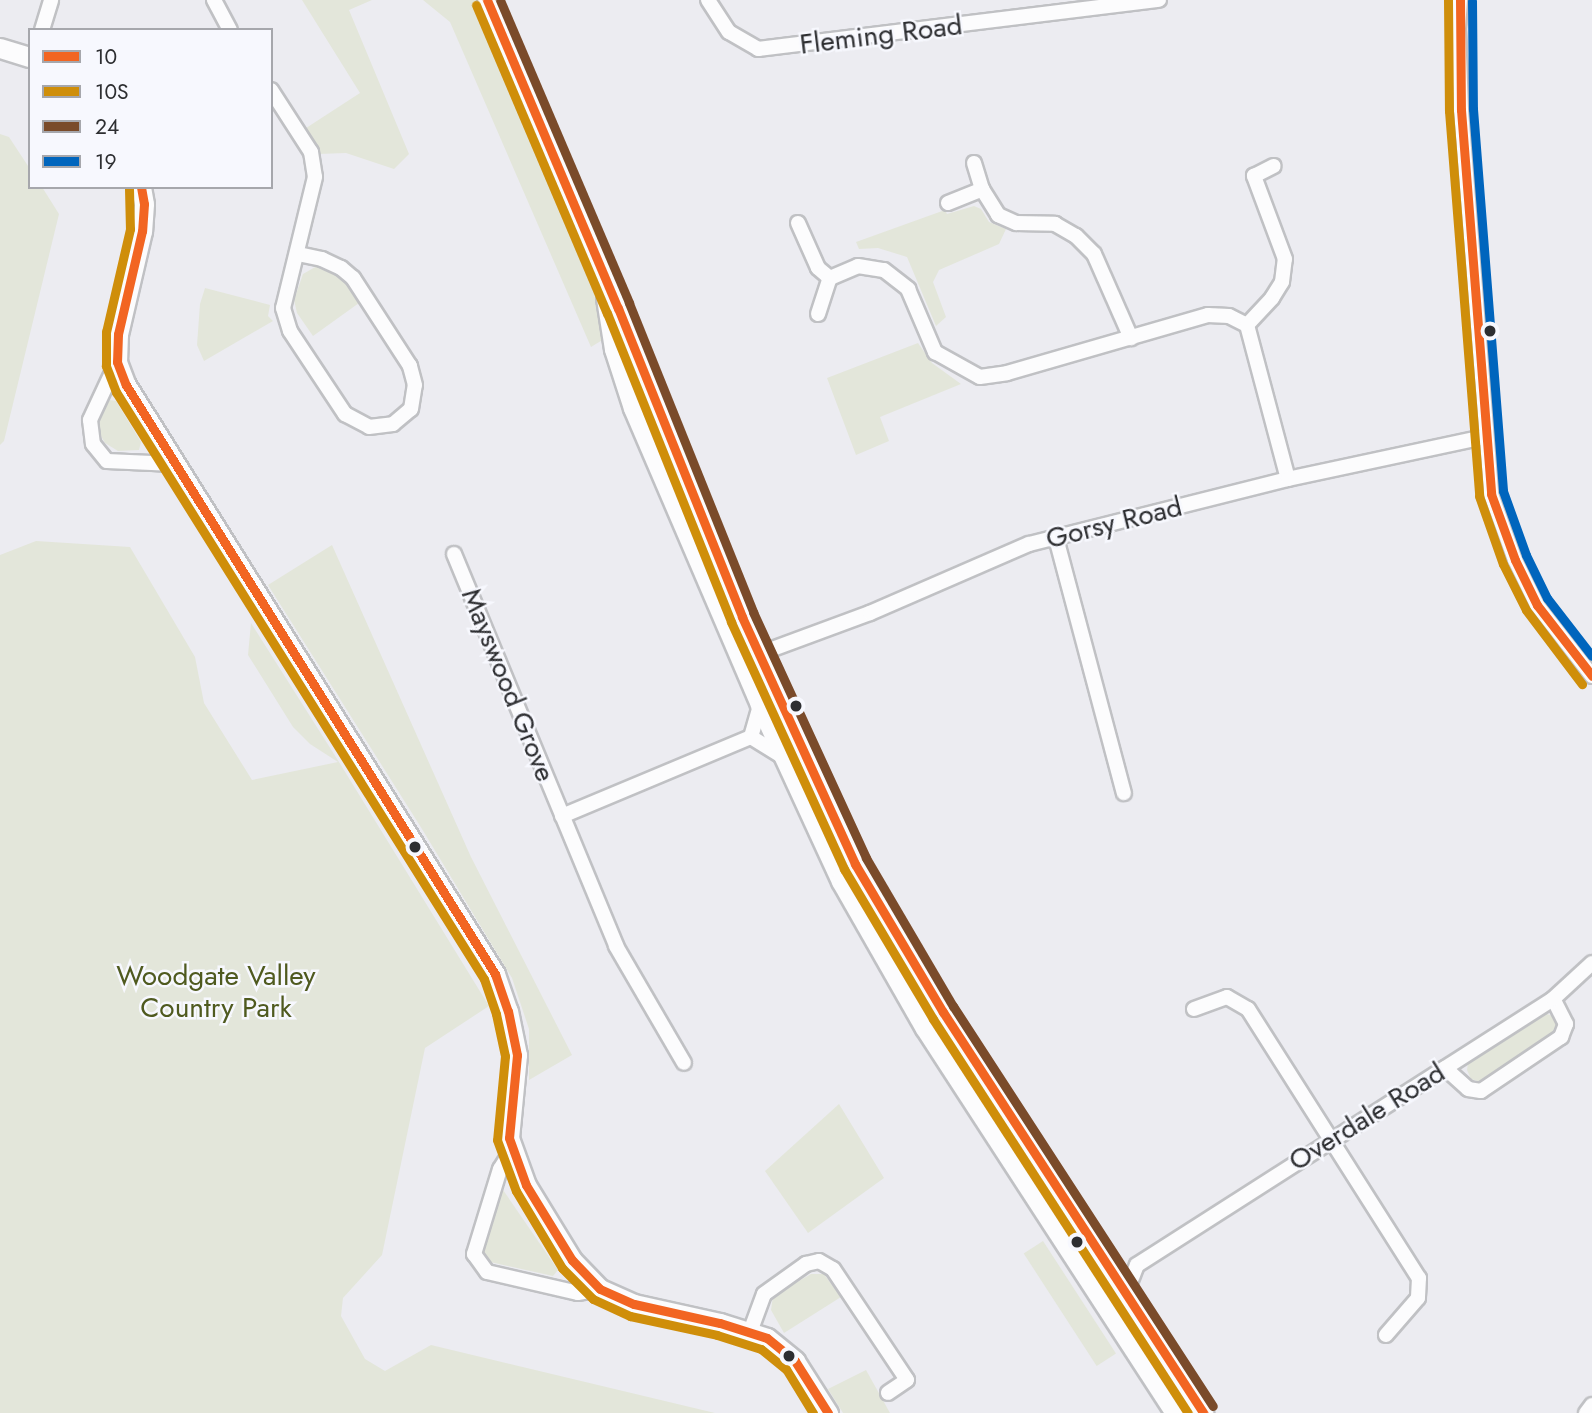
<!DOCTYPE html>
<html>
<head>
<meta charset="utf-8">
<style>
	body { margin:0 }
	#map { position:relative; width:1592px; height:1413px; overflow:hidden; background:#ececf1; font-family:Jost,sans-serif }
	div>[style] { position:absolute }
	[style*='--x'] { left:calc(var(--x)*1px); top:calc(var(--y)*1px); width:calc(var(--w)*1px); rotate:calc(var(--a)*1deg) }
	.green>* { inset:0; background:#e3e6da; transform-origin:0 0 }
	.roads { filter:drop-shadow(2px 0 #c0c1c4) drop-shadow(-2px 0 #c0c1c4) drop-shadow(0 2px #c0c1c4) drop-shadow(0 -2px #c0c1c4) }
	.street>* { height:14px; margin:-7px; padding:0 7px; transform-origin:7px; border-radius:7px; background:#fcfcfd }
	.secondary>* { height:19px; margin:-9.5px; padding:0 9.5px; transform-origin:9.5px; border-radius:9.5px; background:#fcfcfd }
	.bus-1>* { height:9px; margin:-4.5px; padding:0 4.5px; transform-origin:4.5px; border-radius:4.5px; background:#f26522 }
	.bus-2>* { height:9px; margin:-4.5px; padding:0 4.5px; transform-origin:4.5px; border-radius:4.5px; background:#cf8e0a }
	.bus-3>* { height:9px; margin:-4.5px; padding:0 4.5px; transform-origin:4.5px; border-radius:4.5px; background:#7a4b2a }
	.bus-4>* { height:9px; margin:-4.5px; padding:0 4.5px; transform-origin:4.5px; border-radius:4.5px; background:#0065bd }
	.dots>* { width:19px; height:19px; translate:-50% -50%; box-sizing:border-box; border:4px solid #f7f8fe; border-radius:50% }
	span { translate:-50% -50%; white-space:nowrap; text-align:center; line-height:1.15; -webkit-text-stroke:5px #f7f8fe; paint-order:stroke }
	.street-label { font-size:28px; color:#2d2e31 }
	.park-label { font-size:28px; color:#4f5a1f }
	.legend { position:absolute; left:28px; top:28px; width:245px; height:161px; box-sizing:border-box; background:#f7f8fe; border:2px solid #a6a7ac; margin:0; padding:9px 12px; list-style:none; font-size:21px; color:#2d2e31 }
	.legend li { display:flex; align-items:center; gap:14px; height:35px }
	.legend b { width:35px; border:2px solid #a6a7ac }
</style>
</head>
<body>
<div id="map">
	<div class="green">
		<div style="clip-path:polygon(302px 0,372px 0,349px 10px,409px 154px,394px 169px,346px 153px,318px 154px,303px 130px,360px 93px)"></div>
		<div style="clip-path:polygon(423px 0,478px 0,604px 310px,604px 339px,591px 347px,450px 22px)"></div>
		<div style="clip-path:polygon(0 134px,9px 137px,30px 169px,30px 187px,42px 187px,59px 214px,4px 441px,0 445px)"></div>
		<div style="clip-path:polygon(974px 206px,981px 209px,989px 222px,1006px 229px,999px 244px,939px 270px,933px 282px,946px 317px,936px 326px,907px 257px,878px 248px,859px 249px,856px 242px,945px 210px,947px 214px)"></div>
		<div style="clip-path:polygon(317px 266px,337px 271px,352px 286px,359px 303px,313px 336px,297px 313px,294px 300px,303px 274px)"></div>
		<div style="clip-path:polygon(205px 288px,270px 305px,268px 316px,273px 321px,204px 361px,197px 345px,200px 304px)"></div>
		<div style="clip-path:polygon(918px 343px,932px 363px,961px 384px,880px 417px,889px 441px,856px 455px,827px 378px)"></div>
		<div style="clip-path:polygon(640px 377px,730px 614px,634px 388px,632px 379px)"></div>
		<div style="clip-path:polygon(110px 400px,116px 401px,141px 442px,139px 450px,118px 451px,105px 443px,98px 431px,101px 413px)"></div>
		<div style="clip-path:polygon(36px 541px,130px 547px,195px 657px,204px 703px,252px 780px,338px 762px,310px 744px,293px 727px,248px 655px,251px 623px,339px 762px,489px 1006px,425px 1048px,382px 1255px,343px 1298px,341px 1316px,365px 1359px,385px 1371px,431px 1345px,715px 1413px,0 1413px,0 555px)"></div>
		<div style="clip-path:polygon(332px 545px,471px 857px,572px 1055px,529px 1080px,529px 1029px,512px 978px,422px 829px,268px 585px)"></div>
		<div style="clip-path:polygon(807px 781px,1091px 1257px,1087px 1258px,930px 1018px,851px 884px,802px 783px)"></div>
		<div style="clip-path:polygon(1544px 1013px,1556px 1017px,1559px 1030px,1483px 1083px,1471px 1079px,1467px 1070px,1468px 1063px)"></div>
		<div style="clip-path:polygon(839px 1104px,884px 1178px,808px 1233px,765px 1171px)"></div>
		<div style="clip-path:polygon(501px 1187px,558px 1270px,553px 1276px,490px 1262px,484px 1252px,494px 1202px)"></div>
		<div style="left:1043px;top:1241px;width:134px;height:23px;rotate:57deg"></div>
		<div style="clip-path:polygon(811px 1274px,824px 1274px,841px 1297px,784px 1333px,771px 1310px,773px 1296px)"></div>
		<div style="clip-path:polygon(1126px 1311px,1198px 1413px,1187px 1413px,1123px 1315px)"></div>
		<div style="clip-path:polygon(866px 1370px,890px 1413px,843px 1413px,828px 1389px)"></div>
	</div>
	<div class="roads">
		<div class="street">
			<div style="--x:214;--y:0;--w:34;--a:62"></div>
			<div style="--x:708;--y:0;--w:38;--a:57"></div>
			<div style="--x:729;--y:32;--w:34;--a:30"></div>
			<div style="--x:758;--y:49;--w:404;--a:-7"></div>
			<div style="--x:1460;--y:0;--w:28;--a:94"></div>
			<div style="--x:1458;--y:28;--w:82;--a:87.9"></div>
			<div style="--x:1461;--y:110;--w:385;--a:85.5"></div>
			<div style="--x:1491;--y:494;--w:70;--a:70"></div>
			<div style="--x:1515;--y:560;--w:50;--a:63.9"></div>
			<div style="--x:1537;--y:605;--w:90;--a:52.2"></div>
			<div style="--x:42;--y:30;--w:31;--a:-73"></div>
			<div style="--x:271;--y:90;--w:74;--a:57.2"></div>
			<div style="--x:311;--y:152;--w:25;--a:81"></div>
			<div style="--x:315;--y:177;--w:135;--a:103.7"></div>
			<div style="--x:283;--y:308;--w:24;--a:73"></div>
			<div style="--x:290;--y:331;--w:100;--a:56.5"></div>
			<div style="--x:345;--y:414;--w:27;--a:28"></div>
			<div style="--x:369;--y:427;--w:24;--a:-7"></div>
			<div style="--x:393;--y:424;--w:23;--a:-40"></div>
			<div style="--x:411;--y:409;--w:24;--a:-81"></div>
			<div style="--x:415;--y:385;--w:20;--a:-105"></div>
			<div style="--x:410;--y:366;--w:105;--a:-122.9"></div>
			<div style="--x:353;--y:278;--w:16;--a:-140"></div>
			<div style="--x:341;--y:268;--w:21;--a:-155"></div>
			<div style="--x:322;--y:259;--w:25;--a:-168"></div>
			<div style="--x:974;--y:163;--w:27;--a:73"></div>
			<div style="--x:982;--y:189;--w:31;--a:58"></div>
			<div style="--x:998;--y:215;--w:20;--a:24"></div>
			<div style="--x:1016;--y:223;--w:39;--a:1"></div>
			<div style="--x:1055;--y:224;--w:24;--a:30"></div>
			<div style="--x:1076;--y:236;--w:25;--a:45"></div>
			<div style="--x:1094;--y:254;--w:92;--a:66.2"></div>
			<div style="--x:948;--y:203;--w:37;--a:-22"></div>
			<div style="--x:798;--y:223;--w:49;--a:66"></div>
			<div style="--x:818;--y:268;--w:16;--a:40"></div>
			<div style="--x:818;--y:314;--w:38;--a:-72"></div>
			<div style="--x:830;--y:278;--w:30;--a:-23"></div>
			<div style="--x:858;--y:266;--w:26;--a:9"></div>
			<div style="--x:884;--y:270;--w:31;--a:38"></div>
			<div style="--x:908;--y:289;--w:69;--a:66.8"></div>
			<div style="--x:935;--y:352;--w:51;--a:29.1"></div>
			<div style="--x:980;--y:377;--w:27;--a:-8"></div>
			<div style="--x:1007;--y:373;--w:209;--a:-16.1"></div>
			<div style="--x:1208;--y:315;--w:21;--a:3"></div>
			<div style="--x:1229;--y:316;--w:20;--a:27"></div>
			<div style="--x:1247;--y:325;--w:159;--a:75.1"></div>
			<div style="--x:1247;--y:325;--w:37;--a:-47"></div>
			<div style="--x:1272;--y:298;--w:19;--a:-58"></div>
			<div style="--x:1282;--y:282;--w:23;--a:-83"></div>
			<div style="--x:1285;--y:259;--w:89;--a:-110.5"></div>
			<div style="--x:1254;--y:176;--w:22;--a:-27"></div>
			<div style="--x:117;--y:362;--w:64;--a:115"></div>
			<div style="--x:90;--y:420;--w:24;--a:83"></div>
			<div style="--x:93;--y:444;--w:22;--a:51"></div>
			<div style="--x:107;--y:461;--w:67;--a:2.6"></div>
			<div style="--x:1056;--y:538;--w:264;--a:75.1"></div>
			<div style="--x:454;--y:554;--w:424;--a:67.5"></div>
			<div style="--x:616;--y:946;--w:135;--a:59.8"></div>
			<div style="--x:759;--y:654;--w:118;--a:-20.3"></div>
			<div style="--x:870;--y:613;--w:173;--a:-23.5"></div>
			<div style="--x:1029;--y:544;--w:267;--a:-14.1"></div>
			<div style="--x:1288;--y:479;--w:200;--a:-12.1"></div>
			<div style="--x:751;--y:737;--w:38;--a:32"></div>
			<div style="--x:751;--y:737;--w:33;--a:-74"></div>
			<div style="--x:562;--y:816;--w:205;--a:-22.7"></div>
			<div style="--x:1194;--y:1009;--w:35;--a:-20"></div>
			<div style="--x:1227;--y:997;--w:24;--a:30"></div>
			<div style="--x:1248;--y:1009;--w:319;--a:57.6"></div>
			<div style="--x:1419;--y:1278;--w:20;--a:93"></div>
			<div style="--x:1418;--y:1298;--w:49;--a:130.9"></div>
			<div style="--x:1445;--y:1068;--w:31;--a:42"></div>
			<div style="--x:1468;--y:1089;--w:13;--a:9"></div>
			<div style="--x:1481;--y:1091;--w:97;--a:-34"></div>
			<div style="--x:1561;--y:1037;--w:14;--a:-69"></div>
			<div style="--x:1566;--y:1024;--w:28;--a:-117"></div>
			<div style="--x:512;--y:1150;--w:22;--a:122"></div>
			<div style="--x:500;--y:1169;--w:89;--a:107"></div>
			<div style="--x:474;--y:1254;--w:22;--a:54"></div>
			<div style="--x:487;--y:1272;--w:93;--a:13"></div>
			<div style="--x:578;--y:1293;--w:22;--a:-10"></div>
			<div style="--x:1125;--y:1296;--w:33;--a:-69"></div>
			<div style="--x:1137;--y:1265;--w:494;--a:-32.6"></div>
			<div style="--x:1553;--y:999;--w:53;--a:-42.7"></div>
			<div style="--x:750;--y:1332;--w:40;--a:-69.8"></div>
			<div style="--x:764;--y:1294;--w:52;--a:-35.5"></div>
			<div style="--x:806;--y:1264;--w:13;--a:-13"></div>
			<div style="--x:819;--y:1261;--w:16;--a:30"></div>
			<div style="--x:833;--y:1269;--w:133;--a:56.3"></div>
			<div style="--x:907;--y:1380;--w:23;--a:146"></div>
			<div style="--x:1586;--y:1413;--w:10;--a:-53"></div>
		</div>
		<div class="secondary">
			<div style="--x:487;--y:0;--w:335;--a:67"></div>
			<div style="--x:618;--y:308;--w:333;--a:68.1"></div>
			<div style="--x:742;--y:617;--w:272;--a:65.4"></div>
			<div style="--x:855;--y:864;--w:172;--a:59.3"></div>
			<div style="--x:943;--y:1012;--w:478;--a:57"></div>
			<div style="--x:0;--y:48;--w:31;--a:17"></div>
			<div style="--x:141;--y:187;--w:17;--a:80"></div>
			<div style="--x:144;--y:204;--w:27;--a:94"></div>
			<div style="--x:142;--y:231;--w:106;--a:103.1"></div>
			<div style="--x:118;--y:334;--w:28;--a:92"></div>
			<div style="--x:117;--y:362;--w:25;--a:69"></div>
			<div style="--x:126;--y:385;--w:695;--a:57.93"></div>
			<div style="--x:495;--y:974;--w:39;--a:71"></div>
			<div style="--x:508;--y:1011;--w:45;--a:78.4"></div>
			<div style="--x:517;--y:1055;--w:83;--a:95.5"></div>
			<div style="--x:509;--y:1138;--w:50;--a:70.1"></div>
			<div style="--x:526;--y:1185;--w:88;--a:58.5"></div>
			<div style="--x:572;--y:1260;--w:40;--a:46"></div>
			<div style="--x:600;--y:1289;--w:37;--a:24"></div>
			<div style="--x:634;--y:1304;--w:88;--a:12.5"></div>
			<div style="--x:720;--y:1323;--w:49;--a:17.7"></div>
			<div style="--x:767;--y:1338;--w:36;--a:39"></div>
			<div style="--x:795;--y:1361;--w:62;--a:57.6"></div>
			<div style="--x:606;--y:298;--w:52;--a:81.1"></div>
			<div style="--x:614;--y:349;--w:62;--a:72.1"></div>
			<div style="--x:633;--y:408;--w:323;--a:66.8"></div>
			<div style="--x:760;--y:705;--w:194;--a:65.3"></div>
			<div style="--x:841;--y:881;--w:169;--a:60.3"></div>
			<div style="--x:925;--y:1028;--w:459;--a:57"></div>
		</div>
	</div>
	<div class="bus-1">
		<div style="--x:487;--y:0;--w:335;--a:67"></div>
		<div style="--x:618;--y:308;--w:333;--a:68.1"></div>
		<div style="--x:742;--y:617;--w:272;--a:65.4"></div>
		<div style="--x:855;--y:864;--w:172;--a:59.3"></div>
		<div style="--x:943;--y:1012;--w:478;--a:57"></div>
		<div style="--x:1460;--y:0;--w:110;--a:89.5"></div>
		<div style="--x:1461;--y:110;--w:385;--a:85.5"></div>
		<div style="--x:1491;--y:494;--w:70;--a:70"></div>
		<div style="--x:1515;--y:560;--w:50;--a:63.9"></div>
		<div style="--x:1537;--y:605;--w:90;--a:52.2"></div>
		<div style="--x:141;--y:187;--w:17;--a:80"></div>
		<div style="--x:144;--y:204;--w:27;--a:94"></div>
		<div style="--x:142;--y:231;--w:106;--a:103.1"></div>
		<div style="--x:118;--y:334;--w:28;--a:92"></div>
		<div style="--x:117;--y:362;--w:25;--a:69"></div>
		<div style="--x:126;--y:385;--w:695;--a:57.93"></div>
		<div style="--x:495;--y:974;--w:39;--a:71"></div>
		<div style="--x:508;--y:1011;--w:45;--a:78.4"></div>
		<div style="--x:517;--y:1055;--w:83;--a:95.5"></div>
		<div style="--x:509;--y:1138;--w:50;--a:70.1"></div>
		<div style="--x:526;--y:1185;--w:88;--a:58.5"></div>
		<div style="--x:572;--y:1260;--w:40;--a:46"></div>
		<div style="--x:600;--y:1289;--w:37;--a:24"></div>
		<div style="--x:634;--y:1304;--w:88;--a:12.5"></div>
		<div style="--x:720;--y:1323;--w:49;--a:17.7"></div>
		<div style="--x:767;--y:1338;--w:36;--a:39"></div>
		<div style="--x:795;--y:1361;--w:62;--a:57.6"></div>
	</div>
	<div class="bus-2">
		<div style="--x:1448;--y:0;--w:111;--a:89.5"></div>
		<div style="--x:1449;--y:111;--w:386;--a:85.5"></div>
		<div style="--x:1479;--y:496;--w:72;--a:70.6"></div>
		<div style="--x:1503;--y:564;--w:51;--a:63.4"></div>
		<div style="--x:1526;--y:610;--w:93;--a:52.9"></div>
		<div style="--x:476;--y:5;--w:335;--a:67"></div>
		<div style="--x:607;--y:313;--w:333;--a:68.1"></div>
		<div style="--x:731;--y:622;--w:272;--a:65.4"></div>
		<div style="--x:844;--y:869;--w:174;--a:59.3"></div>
		<div style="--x:933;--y:1019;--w:469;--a:57.1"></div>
		<div style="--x:129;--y:189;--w:40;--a:88.6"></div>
		<div style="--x:130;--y:229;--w:106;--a:103.1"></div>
		<div style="--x:106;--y:332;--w:34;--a:90"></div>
		<div style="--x:106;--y:366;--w:28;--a:69"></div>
		<div style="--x:116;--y:392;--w:693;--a:57.92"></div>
		<div style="--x:484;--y:979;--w:37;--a:71"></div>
		<div style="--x:496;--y:1014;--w:43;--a:77.9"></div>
		<div style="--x:505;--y:1056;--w:84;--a:95.4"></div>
		<div style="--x:497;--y:1140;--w:54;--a:69.6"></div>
		<div style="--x:516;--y:1191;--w:90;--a:59.1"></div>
		<div style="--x:562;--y:1268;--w:44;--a:45"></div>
		<div style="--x:593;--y:1299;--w:41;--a:24.7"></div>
		<div style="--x:630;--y:1316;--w:89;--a:12.3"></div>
		<div style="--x:717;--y:1335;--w:46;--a:17.7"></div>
		<div style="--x:761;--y:1349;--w:32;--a:39"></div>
		<div style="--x:786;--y:1369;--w:52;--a:58.5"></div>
	</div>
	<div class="bus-3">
		<div style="--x:500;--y:0;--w:329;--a:66.9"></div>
		<div style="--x:629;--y:303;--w:333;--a:68.1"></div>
		<div style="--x:753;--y:612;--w:271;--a:65.3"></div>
		<div style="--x:866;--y:858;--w:172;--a:59.6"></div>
		<div style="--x:953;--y:1006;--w:477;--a:57"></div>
	</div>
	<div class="bus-4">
		<div style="--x:1472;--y:1;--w:108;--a:89.5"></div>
		<div style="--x:1473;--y:109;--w:383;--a:85.5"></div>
		<div style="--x:1503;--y:491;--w:68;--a:70.2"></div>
		<div style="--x:1526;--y:555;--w:48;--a:64"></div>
		<div style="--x:1547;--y:598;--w:73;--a:52.2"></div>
	</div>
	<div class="dots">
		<div style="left:1490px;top:331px;background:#2d2e31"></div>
		<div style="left:796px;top:706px;background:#2d2e31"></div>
		<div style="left:415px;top:847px;background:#2d2e31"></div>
		<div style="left:1077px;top:1242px;background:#2d2e31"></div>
		<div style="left:789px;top:1356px;background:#2d2e31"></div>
	</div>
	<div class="street-label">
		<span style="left:881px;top:35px;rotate:-7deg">Fleming Road</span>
		<span style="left:1114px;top:523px;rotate:-14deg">Gorsy Road</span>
		<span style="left:508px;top:685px;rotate:68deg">Mayswood Grove</span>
		<span style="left:1367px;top:1117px;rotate:-32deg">Overdale Road</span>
	</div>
	<div class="park-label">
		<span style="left:216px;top:992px">Woodgate Valley<br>Country Park</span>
	</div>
	<ul class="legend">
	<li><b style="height:9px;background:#f26522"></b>10</li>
	<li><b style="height:9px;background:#cf8e0a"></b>10S</li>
	<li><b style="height:9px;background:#7a4b2a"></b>24</li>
	<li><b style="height:9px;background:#0065bd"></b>19</li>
	</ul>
</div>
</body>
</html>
